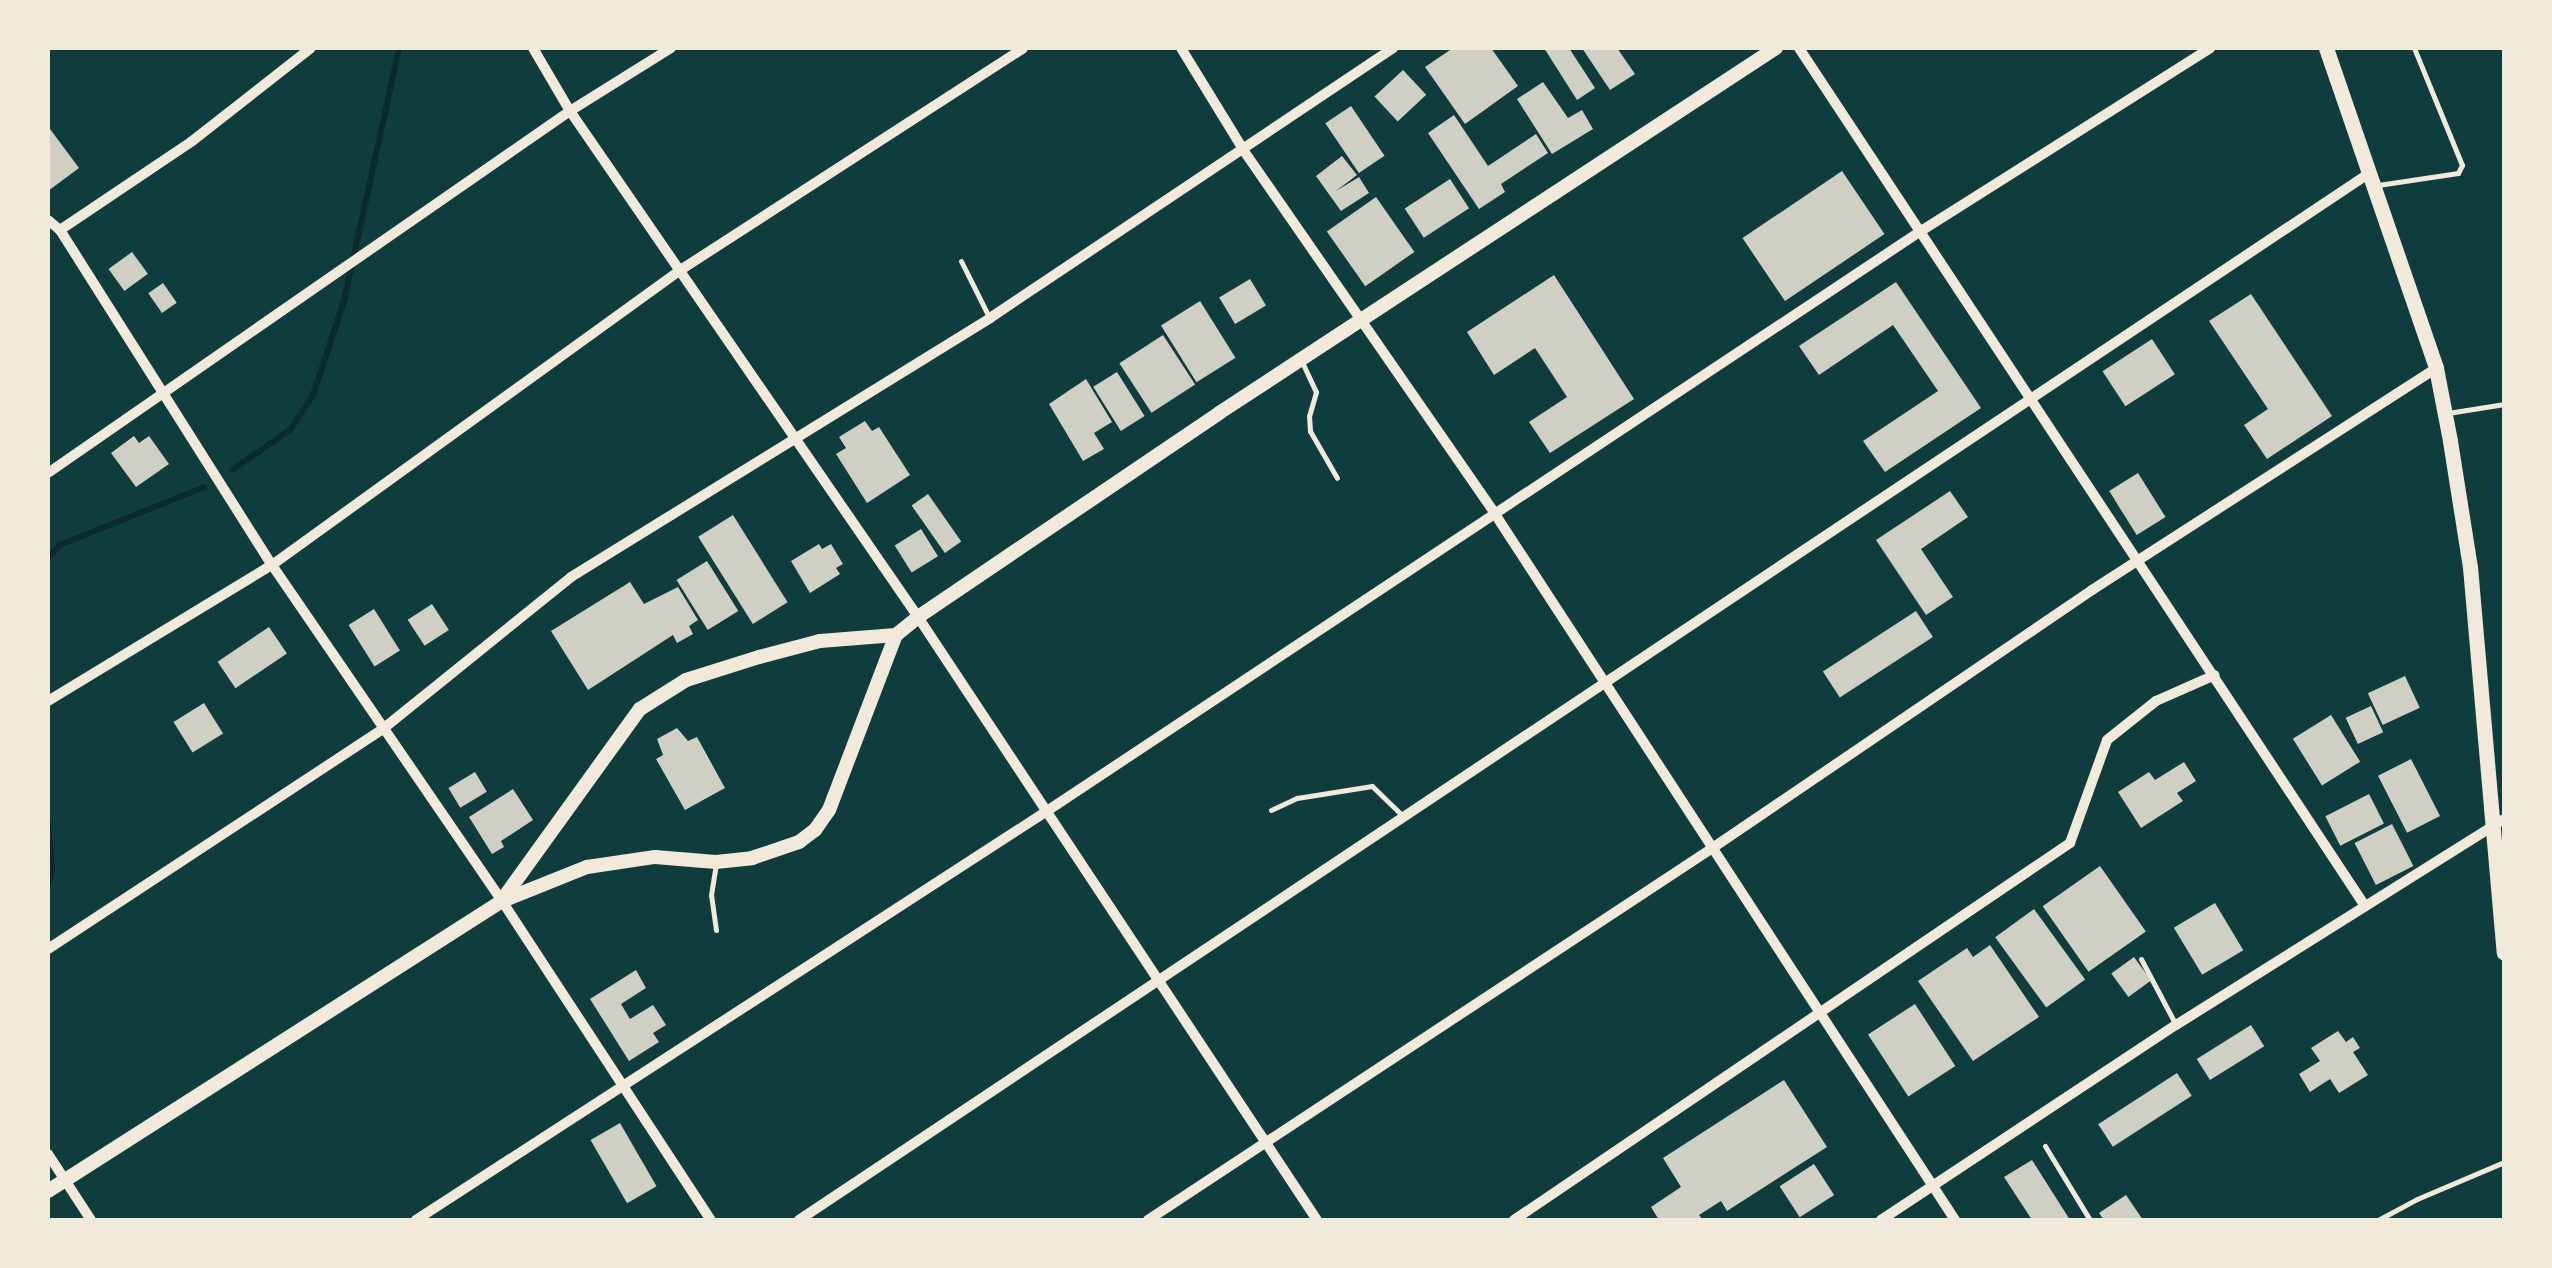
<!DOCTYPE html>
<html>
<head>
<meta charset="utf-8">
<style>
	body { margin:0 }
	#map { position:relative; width:2552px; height:1268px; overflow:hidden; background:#0f3d3e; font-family:Overpass,sans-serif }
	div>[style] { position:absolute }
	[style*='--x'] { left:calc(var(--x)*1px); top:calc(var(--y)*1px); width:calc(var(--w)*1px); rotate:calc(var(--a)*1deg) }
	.stream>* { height:6px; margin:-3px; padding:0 3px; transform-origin:3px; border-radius:3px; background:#0a2a2b }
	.building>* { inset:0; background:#cfcfc3; transform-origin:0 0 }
	.service>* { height:5px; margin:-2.5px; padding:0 2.5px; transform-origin:2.5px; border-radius:2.5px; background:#f1e9da }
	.minor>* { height:10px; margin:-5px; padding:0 5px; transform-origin:5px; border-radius:5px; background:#f1e9da }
	.tertiary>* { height:14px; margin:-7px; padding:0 7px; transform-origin:7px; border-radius:7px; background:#f1e9da }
	.secondary>* { height:15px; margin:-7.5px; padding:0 7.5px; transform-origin:7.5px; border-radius:7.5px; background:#f1e9da }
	span { translate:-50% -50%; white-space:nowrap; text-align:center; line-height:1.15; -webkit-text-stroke:9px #f1e9da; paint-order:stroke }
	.frame { position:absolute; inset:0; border:50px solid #f1e9da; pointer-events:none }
</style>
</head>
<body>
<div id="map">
	<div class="stream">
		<div style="--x:232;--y:470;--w:70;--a:-34.6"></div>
		<div style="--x:290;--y:430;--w:42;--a:-56.7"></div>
		<div style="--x:313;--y:395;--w:99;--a:-71.7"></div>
		<div style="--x:344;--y:301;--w:259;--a:-77.7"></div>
		<div style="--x:48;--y:558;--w:18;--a:-47"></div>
		<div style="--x:60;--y:545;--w:155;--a:-21.9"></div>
		<div style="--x:48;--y:822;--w:47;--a:85.1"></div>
		<div style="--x:52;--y:869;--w:16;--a:105"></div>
	</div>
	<div class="building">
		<div style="clip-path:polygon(1453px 48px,1491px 48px,1518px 86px,1465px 124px,1425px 67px)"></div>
		<div style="clip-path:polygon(1544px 48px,1569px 48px,1595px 88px,1577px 100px)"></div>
		<div style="clip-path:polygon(1582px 48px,1617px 48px,1635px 74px,1610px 90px)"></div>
		<div style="left:1403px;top:70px;width:34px;height:39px;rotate:47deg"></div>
		<div style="clip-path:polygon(1543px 82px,1568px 118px,1582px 110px,1593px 129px,1552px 154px,1517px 99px)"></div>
		<div style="left:1351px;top:106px;width:60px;height:31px;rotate:56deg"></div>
		<div style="clip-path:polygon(1454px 115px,1488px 166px,1536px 134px,1548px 153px,1501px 184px,1505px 192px,1479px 209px,1428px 133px)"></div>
		<div style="clip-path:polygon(50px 129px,79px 168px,48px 191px,48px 131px)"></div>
		<div style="clip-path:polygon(1342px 156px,1357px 175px,1336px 191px,1359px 177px,1369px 193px,1341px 211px,1316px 176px)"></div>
		<div style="left:1842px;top:171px;width:76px;height:120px;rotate:56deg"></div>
		<div style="left:1450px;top:179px;width:35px;height:54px;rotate:57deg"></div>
		<div style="left:1376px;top:197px;width:67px;height:60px;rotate:55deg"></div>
		<div style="left:132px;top:252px;width:27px;height:29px;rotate:54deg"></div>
		<div style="clip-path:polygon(1554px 275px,1634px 399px,1550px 453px,1529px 422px,1567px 397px,1535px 348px,1494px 375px,1467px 332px)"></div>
		<div style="left:1250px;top:279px;width:31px;height:36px;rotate:59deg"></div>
		<div style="clip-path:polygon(1896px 282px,1981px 408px,1885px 472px,1863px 441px,1938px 391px,1893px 325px,1819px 375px,1799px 346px)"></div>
		<div style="left:163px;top:283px;width:24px;height:18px;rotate:55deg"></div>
		<div style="clip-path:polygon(2251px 294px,2332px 416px,2267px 459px,2244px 425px,2268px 409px,2209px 321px)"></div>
		<div style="left:1200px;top:301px;width:67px;height:46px;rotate:58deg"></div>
		<div style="left:1163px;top:335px;width:59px;height:52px;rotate:57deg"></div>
		<div style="left:2152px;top:339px;width:42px;height:59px;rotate:57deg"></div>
		<div style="left:1117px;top:372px;width:52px;height:28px;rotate:58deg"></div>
		<div style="clip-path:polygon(1086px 379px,1112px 422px,1094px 433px,1104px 449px,1083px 461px,1049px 404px)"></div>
		<div style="clip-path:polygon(865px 421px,872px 431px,879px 427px,910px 475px,867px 503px,836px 454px,846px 448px,839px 437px)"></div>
		<div style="clip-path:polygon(134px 436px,139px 443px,149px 436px,169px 464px,136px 487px,111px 453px)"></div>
		<div style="left:2138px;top:473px;width:52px;height:34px;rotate:58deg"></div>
		<div style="clip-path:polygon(1950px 491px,1968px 517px,1921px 549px,1953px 597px,1926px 615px,1876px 540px)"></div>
		<div style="left:928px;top:494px;width:58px;height:20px;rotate:55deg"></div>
		<div style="left:733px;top:515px;width:103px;height:41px;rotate:58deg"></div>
		<div style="left:921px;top:529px;width:32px;height:31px;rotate:58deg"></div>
		<div style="clip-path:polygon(819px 544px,822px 549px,831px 544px,843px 564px,836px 568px,840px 574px,810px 593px,791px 561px)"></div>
		<div style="left:707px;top:561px;width:59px;height:36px;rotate:58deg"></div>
		<div style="clip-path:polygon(630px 582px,644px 604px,678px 587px,698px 620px,689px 626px,693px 634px,677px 643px,673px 635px,588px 690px,551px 631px)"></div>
		<div style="left:432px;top:604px;width:31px;height:29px;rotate:57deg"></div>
		<div style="left:374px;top:609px;width:49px;height:30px;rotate:58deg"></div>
		<div style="left:1916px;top:611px;width:31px;height:111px;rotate:57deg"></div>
		<div style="left:269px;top:627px;width:32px;height:62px;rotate:56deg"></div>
		<div style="left:2405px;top:676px;width:35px;height:41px;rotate:65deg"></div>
		<div style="left:204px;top:703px;width:36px;height:36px;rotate:58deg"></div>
		<div style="left:2371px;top:706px;width:29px;height:28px;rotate:65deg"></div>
		<div style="left:2331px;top:715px;width:55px;height:45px;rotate:58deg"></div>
		<div style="clip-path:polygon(677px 728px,688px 741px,697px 737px,725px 788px,685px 810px,656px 759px,663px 755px,657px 739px)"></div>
		<div style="left:2411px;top:759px;width:64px;height:37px;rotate:63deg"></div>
		<div style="clip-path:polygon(2184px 762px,2196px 781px,2177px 793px,2183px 801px,2141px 828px,2118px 792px,2149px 772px,2155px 780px)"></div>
		<div style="left:475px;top:772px;width:23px;height:31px;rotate:59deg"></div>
		<div style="clip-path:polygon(513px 789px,533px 820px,501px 841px,504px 847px,492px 854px,469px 817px)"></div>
		<div style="left:2369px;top:794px;width:33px;height:49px;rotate:63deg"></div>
		<div style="left:2392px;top:824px;width:47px;height:42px;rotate:63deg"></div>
		<div style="left:2100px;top:866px;width:80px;height:70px;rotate:55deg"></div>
		<div style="left:2215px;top:903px;width:55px;height:48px;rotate:59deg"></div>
		<div style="left:2034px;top:909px;width:87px;height:48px;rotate:54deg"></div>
		<div style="clip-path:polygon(1990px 945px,2039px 1017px,1973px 1061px,1918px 981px,1967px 948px,1973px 957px)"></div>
		<div style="left:2134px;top:957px;width:29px;height:28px;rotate:54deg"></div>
		<div style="clip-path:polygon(636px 970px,646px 988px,621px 1004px,630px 1019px,653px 1005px,666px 1025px,653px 1033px,659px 1042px,629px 1061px,590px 999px)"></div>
		<div style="left:1915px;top:1004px;width:74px;height:56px;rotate:57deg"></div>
		<div style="left:2251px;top:1025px;width:25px;height:64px;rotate:58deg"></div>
		<div style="clip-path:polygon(2338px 1031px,2346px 1042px,2353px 1037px,2360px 1048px,2353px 1052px,2368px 1075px,2339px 1093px,2330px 1079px,2310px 1092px,2299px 1074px,2320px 1061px,2311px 1048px)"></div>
		<div style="left:2177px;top:1073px;width:27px;height:94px;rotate:57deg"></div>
		<div style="clip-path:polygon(1784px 1080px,1827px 1147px,1727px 1211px,1721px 1201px,1699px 1215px,1703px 1220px,1659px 1220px,1651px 1207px,1681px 1187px,1663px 1158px)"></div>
		<div style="left:620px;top:1123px;width:73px;height:34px;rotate:60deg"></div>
		<div style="clip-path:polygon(2032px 1160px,2070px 1220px,2032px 1220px,2004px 1177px)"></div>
		<div style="left:1814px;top:1164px;width:37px;height:41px;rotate:57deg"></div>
		<div style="clip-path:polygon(2126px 1195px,2143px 1220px,2104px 1220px,2099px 1213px)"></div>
	</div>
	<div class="service">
		<div style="--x:2378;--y:185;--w:81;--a:-8.5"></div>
		<div style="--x:2458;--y:173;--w:9;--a:-63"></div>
		<div style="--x:2462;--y:165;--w:126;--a:-112.3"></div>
		<div style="--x:961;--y:261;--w:63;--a:63.4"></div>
		<div style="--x:1302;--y:362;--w:33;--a:65"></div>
		<div style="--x:1316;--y:392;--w:25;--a:106"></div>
		<div style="--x:1309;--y:416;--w:15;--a:86"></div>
		<div style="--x:1310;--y:431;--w:54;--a:60.1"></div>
		<div style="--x:2448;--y:413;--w:57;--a:-9.1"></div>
		<div style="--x:1271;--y:810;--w:29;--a:-25"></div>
		<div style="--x:1297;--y:798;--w:76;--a:-9.1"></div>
		<div style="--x:1372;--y:786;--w:43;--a:44.1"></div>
		<div style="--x:716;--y:930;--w:35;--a:-98"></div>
		<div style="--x:711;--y:895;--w:30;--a:-81"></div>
		<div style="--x:2141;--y:959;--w:75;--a:62.1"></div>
		<div style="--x:2045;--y:1146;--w:87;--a:58.7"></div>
		<div style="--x:2378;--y:1220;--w:44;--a:-28.3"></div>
		<div style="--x:2417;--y:1199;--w:95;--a:-23"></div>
	</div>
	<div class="minor">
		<div style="--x:533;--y:48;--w:73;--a:59.6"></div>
		<div style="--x:570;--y:111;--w:614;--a:55.48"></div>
		<div style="--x:918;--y:617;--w:723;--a:56.51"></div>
		<div style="--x:1181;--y:48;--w:121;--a:58.5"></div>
		<div style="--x:1244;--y:151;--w:441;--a:55.3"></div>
		<div style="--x:1495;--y:514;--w:843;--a:56.91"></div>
		<div style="--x:1799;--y:48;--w:1028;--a:56.59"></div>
		<div style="--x:48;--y:220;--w:16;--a:40"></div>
		<div style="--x:60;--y:230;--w:396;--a:57.7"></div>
		<div style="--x:272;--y:565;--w:407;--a:55.6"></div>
		<div style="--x:502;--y:901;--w:381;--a:56.8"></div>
		<div style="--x:60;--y:230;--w:158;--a:-33.9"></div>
		<div style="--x:191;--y:142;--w:152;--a:-38.1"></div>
		<div style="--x:48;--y:473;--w:635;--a:-34.74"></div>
		<div style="--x:570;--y:111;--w:119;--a:-32"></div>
		<div style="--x:48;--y:701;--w:262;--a:-31.3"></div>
		<div style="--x:272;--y:565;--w:506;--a:-35.83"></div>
		<div style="--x:682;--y:269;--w:406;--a:-32.9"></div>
		<div style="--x:48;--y:949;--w:402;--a:-33.3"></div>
		<div style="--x:384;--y:728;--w:240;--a:-38.9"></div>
		<div style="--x:571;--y:577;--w:493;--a:-31.7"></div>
		<div style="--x:990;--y:318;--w:485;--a:-33.8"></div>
		<div style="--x:48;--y:1154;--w:79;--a:56.9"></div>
		<div style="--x:416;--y:1220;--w:752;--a:-32.95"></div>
		<div style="--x:1047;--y:811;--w:1049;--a:-33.57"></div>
		<div style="--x:1921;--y:231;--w:342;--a:-32.3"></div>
		<div style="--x:799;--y:1220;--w:1886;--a:-33.69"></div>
		<div style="--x:1148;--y:1220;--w:674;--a:-33.38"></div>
		<div style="--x:1711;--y:849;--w:461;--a:-34.2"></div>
		<div style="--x:2092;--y:590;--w:409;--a:-32.8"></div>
		<div style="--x:1514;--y:1220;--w:672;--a:-34.14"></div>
		<div style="--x:2070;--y:843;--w:109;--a:-70.2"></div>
		<div style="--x:2107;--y:740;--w:63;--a:-38.5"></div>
		<div style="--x:2156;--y:701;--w:64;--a:-23.8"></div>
		<div style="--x:1881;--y:1220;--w:354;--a:-33.5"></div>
		<div style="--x:2176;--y:1025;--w:387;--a:-32.1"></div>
	</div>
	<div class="tertiary">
		<div style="--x:502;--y:900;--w:236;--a:-54.2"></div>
		<div style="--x:640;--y:709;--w:54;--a:-32.2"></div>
		<div style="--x:686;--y:680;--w:77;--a:-17.5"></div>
		<div style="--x:759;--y:657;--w:63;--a:-14.7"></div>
		<div style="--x:820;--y:641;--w:76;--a:-4.5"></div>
		<div style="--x:48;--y:1191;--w:539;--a:-32.57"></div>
		<div style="--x:502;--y:901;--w:92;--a:-21.8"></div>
		<div style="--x:587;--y:867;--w:69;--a:-8.4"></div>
		<div style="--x:655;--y:857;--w:61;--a:4.7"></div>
		<div style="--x:716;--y:862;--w:36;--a:-6"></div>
		<div style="--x:752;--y:858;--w:50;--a:-18.8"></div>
		<div style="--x:799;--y:842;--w:20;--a:-37"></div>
		<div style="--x:815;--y:830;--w:24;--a:-55"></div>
		<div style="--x:829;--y:810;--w:187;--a:-69.1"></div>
		<div style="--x:896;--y:635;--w:28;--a:-39"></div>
		<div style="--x:918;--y:617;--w:364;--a:-34.1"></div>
		<div style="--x:1219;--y:413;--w:666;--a:-33.24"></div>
	</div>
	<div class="secondary">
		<div style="--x:2326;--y:48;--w:338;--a:71"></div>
		<div style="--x:2436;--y:368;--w:74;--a:79.1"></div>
		<div style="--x:2450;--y:441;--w:128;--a:81"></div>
		<div style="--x:2470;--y:567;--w:387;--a:85"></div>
	</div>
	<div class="frame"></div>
</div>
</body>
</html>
